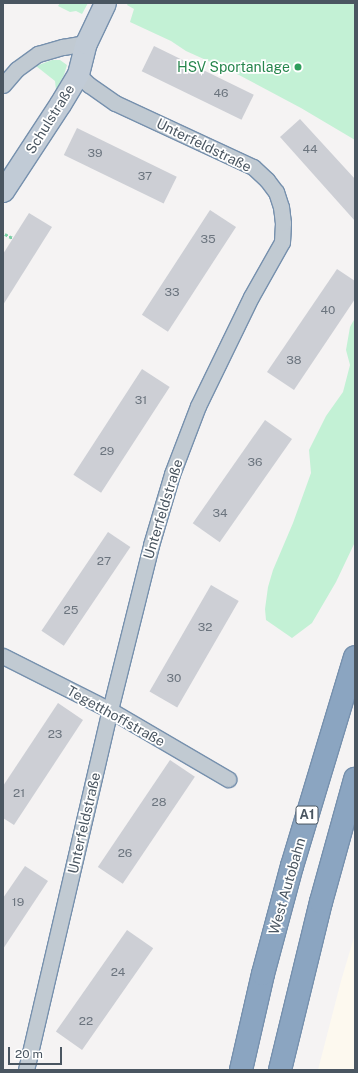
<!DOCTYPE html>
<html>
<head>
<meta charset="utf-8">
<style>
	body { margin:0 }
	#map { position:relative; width:358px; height:1073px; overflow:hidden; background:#f5f3f3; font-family:"Public Sans",sans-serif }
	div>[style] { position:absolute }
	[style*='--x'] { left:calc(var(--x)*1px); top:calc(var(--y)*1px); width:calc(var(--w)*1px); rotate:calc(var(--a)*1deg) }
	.commercial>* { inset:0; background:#fdf9ef }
	.green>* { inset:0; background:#c3f1d5 }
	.building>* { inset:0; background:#cdcfd5; transform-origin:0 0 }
	.path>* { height:2.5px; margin-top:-1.25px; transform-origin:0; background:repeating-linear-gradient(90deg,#7ad0a6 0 3px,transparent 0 5px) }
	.roads { filter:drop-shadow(1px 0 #7690ad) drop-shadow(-1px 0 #7690ad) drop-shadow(0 1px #7690ad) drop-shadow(0 -1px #7690ad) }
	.street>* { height:15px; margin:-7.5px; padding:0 7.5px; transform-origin:7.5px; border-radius:7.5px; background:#c1cad2 }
	.secondary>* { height:21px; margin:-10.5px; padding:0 10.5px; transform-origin:10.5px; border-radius:10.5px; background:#c1cbd6 }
	.highway>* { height:22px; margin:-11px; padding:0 11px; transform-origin:11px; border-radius:11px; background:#8ba5c1 }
	.dots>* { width:11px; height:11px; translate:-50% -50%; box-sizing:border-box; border:2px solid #fff; border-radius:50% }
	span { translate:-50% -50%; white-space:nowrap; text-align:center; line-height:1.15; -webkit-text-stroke:3.5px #fff; paint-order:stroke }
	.number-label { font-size:12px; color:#6b747e }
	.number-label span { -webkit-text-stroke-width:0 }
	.shield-label span { padding:1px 3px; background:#fff; border:1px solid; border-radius:3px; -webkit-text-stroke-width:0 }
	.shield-label { font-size:13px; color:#4a5661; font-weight:700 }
	.leisure-label { font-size:14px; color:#27864d }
	.right { translate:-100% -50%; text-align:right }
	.street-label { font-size:14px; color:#4a5661 }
	.frame { position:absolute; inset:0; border:4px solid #4a5661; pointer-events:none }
	.scale { position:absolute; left:8px; top:1047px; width:54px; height:18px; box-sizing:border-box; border:2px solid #4a5661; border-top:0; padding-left:5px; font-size:12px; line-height:14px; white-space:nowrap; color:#4a5661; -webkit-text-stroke:3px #fff; paint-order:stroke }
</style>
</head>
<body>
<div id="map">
	<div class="commercial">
		<div style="clip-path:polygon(355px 934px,355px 1070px,318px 1070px,341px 981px)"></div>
	</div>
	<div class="green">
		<div style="clip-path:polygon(60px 3px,88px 3px,82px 14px,76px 11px,70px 12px,58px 6px)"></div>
		<div style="clip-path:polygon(128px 3px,355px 3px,355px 140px,301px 108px,239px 75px,186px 51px,171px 41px,130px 22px,134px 9px,127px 5px)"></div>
		<div style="clip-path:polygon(52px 60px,60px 60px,67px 65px,64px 75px,56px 90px,55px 81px,36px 66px)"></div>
		<div style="clip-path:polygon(355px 318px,355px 542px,336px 582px,312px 623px,292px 638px,266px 620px,265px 609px,268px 587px,273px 570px,293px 523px,311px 473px,309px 450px,326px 416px,343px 392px,350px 365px,346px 350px,350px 327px)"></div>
	</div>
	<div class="building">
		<div style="left:154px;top:46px;width:111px;height:28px;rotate:26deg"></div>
		<div style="clip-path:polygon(300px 119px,355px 179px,355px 221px,280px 137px)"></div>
		<div style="left:77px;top:128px;width:111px;height:30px;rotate:26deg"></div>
		<div style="left:210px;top:210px;width:31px;height:125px;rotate:33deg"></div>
		<div style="clip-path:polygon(29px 213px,52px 227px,3px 305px,3px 254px)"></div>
		<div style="clip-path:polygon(337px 269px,355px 281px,355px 299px,294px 390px,267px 372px)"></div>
		<div style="left:142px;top:369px;width:33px;height:126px;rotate:33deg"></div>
		<div style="left:265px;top:420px;width:33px;height:126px;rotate:35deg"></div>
		<div style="left:108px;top:532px;width:27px;height:119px;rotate:34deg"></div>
		<div style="left:211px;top:585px;width:32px;height:123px;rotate:30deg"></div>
		<div style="clip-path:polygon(58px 703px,83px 720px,14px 825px,3px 818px,3px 786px)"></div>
		<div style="left:170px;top:760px;width:30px;height:129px;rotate:34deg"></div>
		<div style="clip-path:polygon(25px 866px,48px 881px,3px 949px,3px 898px)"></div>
		<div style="left:127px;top:930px;width:32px;height:124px;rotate:35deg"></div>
	</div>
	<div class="path">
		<div style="--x:5;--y:234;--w:9;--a:27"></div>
	</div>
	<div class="roads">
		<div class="street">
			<div style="--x:3;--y:85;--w:21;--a:-49"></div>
			<div style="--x:17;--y:69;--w:26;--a:-36"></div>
			<div style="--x:38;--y:54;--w:26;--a:-16"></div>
			<div style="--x:63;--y:47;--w:23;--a:-10"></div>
			<div style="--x:3;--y:656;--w:120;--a:26.8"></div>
			<div style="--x:110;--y:710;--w:137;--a:30.3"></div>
			<div style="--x:26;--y:1070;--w:370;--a:-76.9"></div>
			<div style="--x:110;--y:710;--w:170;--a:-76"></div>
			<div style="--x:151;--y:545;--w:74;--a:-73.5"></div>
			<div style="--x:172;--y:474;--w:73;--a:-69.1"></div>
			<div style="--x:198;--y:406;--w:121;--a:-64.1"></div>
			<div style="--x:251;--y:297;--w:63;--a:-60.6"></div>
			<div style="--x:282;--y:242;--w:19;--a:-87"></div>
			<div style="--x:283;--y:223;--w:16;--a:-97"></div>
			<div style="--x:281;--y:207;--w:16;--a:-108"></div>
			<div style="--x:276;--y:192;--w:15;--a:-127"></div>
			<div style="--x:267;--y:180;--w:19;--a:-137"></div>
			<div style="--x:253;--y:167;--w:152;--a:-155.1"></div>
			<div style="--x:115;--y:103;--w:32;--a:-145"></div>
			<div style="--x:89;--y:85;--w:16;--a:-135"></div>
		</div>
		<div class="secondary">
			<div style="--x:3;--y:191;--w:104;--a:-56.8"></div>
			<div style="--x:60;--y:104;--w:35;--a:-59"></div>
			<div style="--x:78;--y:74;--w:32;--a:-76"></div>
			<div style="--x:86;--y:43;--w:44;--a:-64.6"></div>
		</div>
		<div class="highway">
			<div style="--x:241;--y:1070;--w:98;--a:-77.1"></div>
			<div style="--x:263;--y:974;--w:112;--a:-75"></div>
			<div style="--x:292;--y:866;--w:218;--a:-73.2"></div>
			<div style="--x:280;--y:1070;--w:173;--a:-76.3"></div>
			<div style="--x:321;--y:902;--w:128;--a:-74.5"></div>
		</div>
	</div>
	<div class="dots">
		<div style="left:298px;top:67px;background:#2e9e5b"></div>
	</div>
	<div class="number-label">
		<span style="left:221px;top:94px">46</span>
		<span style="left:310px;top:150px">44</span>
		<span style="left:95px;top:154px">39</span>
		<span style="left:145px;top:177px">37</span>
		<span style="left:208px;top:240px">35</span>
		<span style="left:172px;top:293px">33</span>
		<span style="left:328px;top:311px">40</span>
		<span style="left:294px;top:361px">38</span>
		<span style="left:141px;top:401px">31</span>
		<span style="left:107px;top:452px">29</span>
		<span style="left:255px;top:463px">36</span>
		<span style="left:220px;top:514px">34</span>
		<span style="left:104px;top:562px">27</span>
		<span style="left:71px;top:611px">25</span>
		<span style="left:205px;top:628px">32</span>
		<span style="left:174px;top:679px">30</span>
		<span style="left:55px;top:735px">23</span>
		<span style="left:19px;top:794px">21</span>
		<span style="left:159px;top:803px">28</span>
		<span style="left:125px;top:854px">26</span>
		<span style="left:18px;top:903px">19</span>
		<span style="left:118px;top:973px">24</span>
		<span style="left:86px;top:1022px">22</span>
	</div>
	<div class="shield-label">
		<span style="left:307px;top:815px">A1</span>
	</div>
	<div class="leisure-label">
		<span class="right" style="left:290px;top:67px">HSV Sportanlage</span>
	</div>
	<div class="street-label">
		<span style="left:50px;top:119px;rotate:-58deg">Schulstraße</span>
		<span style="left:204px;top:145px;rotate:26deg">Unterfeldstraße</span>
		<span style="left:163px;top:509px;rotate:-73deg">Unterfeldstraße</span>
		<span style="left:116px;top:716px;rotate:29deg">Tegetthoffstraße</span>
		<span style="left:84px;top:823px;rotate:-77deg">Unterfeldstraße</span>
		<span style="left:287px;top:886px;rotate:-74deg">West Autobahn</span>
	</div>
	<div class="frame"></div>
	<div class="scale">20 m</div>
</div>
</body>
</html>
